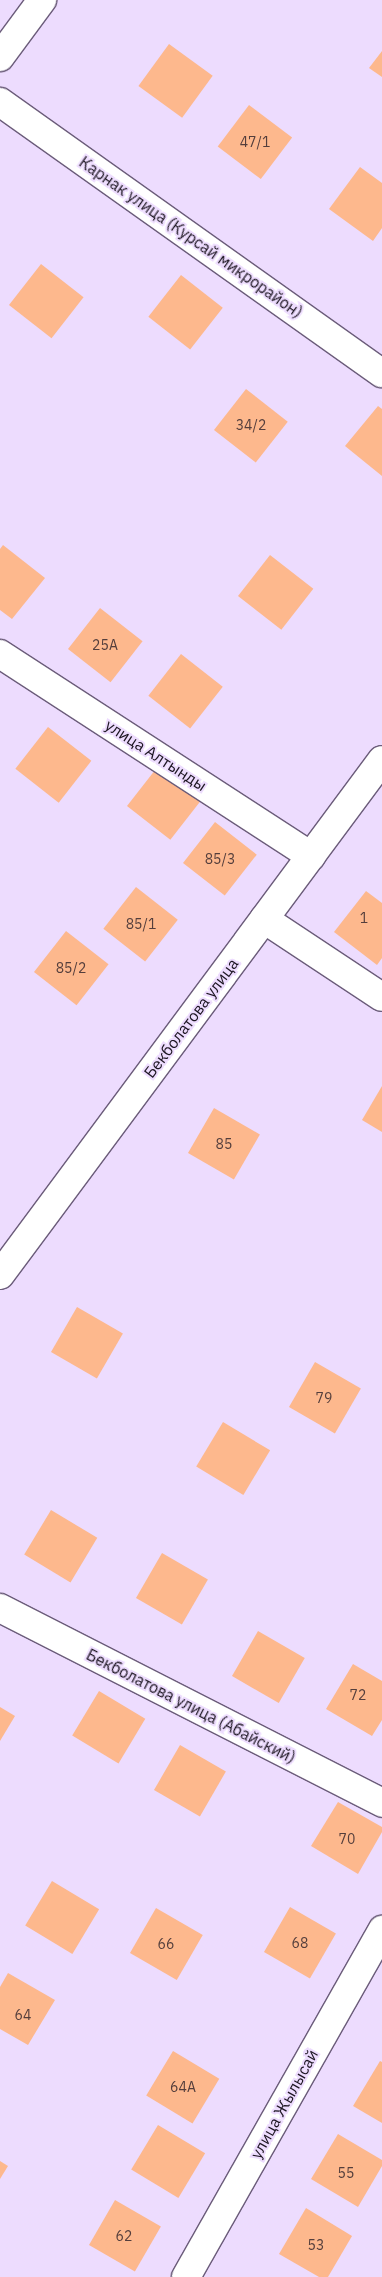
<!DOCTYPE html>
<html>
<head>
<meta charset="utf-8">
<style>
	body { margin:0 }
	#map { position:relative; width:382px; height:2277px; overflow:hidden; background:#eddcfe; font-family:"IBM Plex Sans",sans-serif }
	div>[style] { position:absolute }
	[style*='--x'] { left:calc(var(--x)*1px); top:calc(var(--y)*1px); width:calc(var(--w)*1px); rotate:calc(var(--a)*1deg) }
	.building>* { inset:0; background:#fdb88d; transform-origin:0 0 }
	.roads { filter:drop-shadow(1px 0 #6b5c7a) drop-shadow(-1px 0 #6b5c7a) drop-shadow(0 1px #6b5c7a) drop-shadow(0 -1px #6b5c7a) }
	.minor>* { height:28px; margin:-14px; padding:0 14px; transform-origin:14px; border-radius:14px; background:#fff }
	.tertiary>* { height:28px; margin:-14px; padding:0 14px; transform-origin:14px; border-radius:14px; background:#fff }
	span { translate:-50% -50%; white-space:nowrap; text-align:center; line-height:1.15; -webkit-text-stroke:4px #eddcfe; paint-order:stroke }
	.number-label { font-size:14px; color:#543e3c }
	.number-label span { -webkit-text-stroke-width:0 }
	.street-label { font-size:16px; color:#1c1521 }
</style>
</head>
<body>
<div id="map">
	<div class="building">
		<div style="left:169px;top:44px;width:54px;height:52px;rotate:36deg"></div>
		<div style="clip-path:polygon(382px 51px,382px 77px,369px 68px)"></div>
		<div style="left:249px;top:105px;width:54px;height:52px;rotate:37deg"></div>
		<div style="clip-path:polygon(360px 167px,382px 183px,382px 228px,373px 241px,329px 209px)"></div>
		<div style="left:41px;top:264px;width:54px;height:52px;rotate:38deg"></div>
		<div style="left:181px;top:275px;width:53px;height:53px;rotate:38deg"></div>
		<div style="left:246px;top:389px;width:53px;height:52px;rotate:38deg"></div>
		<div style="clip-path:polygon(378px 406px,382px 409px,382px 476px,345px 446px)"></div>
		<div style="clip-path:polygon(3px 545px,45px 578px,12px 619px,0 610px,0 549px)"></div>
		<div style="left:270px;top:555px;width:55px;height:52px;rotate:38deg"></div>
		<div style="left:100px;top:608px;width:54px;height:52px;rotate:38deg"></div>
		<div style="left:181px;top:654px;width:53px;height:53px;rotate:38deg"></div>
		<div style="left:48px;top:727px;width:55px;height:53px;rotate:38deg"></div>
		<div style="left:159px;top:765px;width:55px;height:52px;rotate:38deg"></div>
		<div style="left:215px;top:822px;width:53px;height:52px;rotate:38deg"></div>
		<div style="left:136px;top:887px;width:53px;height:53px;rotate:38deg"></div>
		<div style="clip-path:polygon(366px 891px,382px 903px,382px 958px,377px 965px,334px 932px)"></div>
		<div style="left:66px;top:931px;width:54px;height:52px;rotate:38deg"></div>
		<div style="clip-path:polygon(382px 1086px,382px 1132px,362px 1120px)"></div>
		<div style="left:214px;top:1108px;width:53px;height:52px;rotate:30deg"></div>
		<div style="left:77px;top:1307px;width:53px;height:52px;rotate:30deg"></div>
		<div style="left:315px;top:1362px;width:53px;height:52px;rotate:30deg"></div>
		<div style="left:223px;top:1422px;width:55px;height:52px;rotate:31deg"></div>
		<div style="left:51px;top:1510px;width:54px;height:52px;rotate:31deg"></div>
		<div style="left:162px;top:1553px;width:53px;height:52px;rotate:30deg"></div>
		<div style="left:258px;top:1631px;width:54px;height:52px;rotate:30deg"></div>
		<div style="clip-path:polygon(353px 1664px,382px 1681px,382px 1720px,372px 1736px,326px 1709px)"></div>
		<div style="left:99px;top:1691px;width:54px;height:52px;rotate:31deg"></div>
		<div style="clip-path:polygon(0 1707px,15px 1716px,0 1741px)"></div>
		<div style="left:180px;top:1745px;width:53px;height:52px;rotate:30deg"></div>
		<div style="clip-path:polygon(338px 1802px,382px 1827px,382px 1832px,358px 1874px,311px 1846px)"></div>
		<div style="left:52px;top:1881px;width:55px;height:52px;rotate:31deg"></div>
		<div style="left:290px;top:1907px;width:53px;height:52px;rotate:30deg"></div>
		<div style="left:156px;top:1908px;width:54px;height:52px;rotate:30deg"></div>
		<div style="clip-path:polygon(8px 1973px,55px 2000px,28px 2045px,0 2029px,0 1987px)"></div>
		<div style="left:173px;top:2051px;width:54px;height:52px;rotate:31deg"></div>
		<div style="clip-path:polygon(380px 2061px,382px 2062px,382px 2123px,353px 2106px)"></div>
		<div style="left:158px;top:2125px;width:55px;height:52px;rotate:31deg"></div>
		<div style="clip-path:polygon(338px 2134px,382px 2160px,382px 2166px,358px 2207px,311px 2179px)"></div>
		<div style="clip-path:polygon(0 2161px,8px 2166px,0 2179px)"></div>
		<div style="left:115px;top:2200px;width:53px;height:52px;rotate:30deg"></div>
		<div style="clip-path:polygon(306px 2208px,352px 2236px,328px 2277px,319px 2277px,279px 2254px)"></div>
	</div>
	<div class="roads">
		<div class="minor">
			<div style="--x:0;--y:57;--w:71;--a:-53.6"></div>
			<div style="--x:0;--y:102;--w:468;--a:35.4"></div>
			<div style="--x:0;--y:654;--w:371;--a:33"></div>
			<div style="--x:264;--y:919;--w:141;--a:33.5"></div>
			<div style="--x:0;--y:1608;--w:429;--a:27"></div>
			<div style="--x:186;--y:2277;--w:399;--a:-60.5"></div>
		</div>
		<div class="tertiary">
			<div style="--x:0;--y:1275;--w:641;--a:-53.43"></div>
		</div>
	</div>
	<div class="number-label">
		<span style="left:255px;top:142px">47/1</span>
		<span style="left:251px;top:425px">34/2</span>
		<span style="left:105px;top:645px">25А</span>
		<span style="left:220px;top:859px">85/3</span>
		<span style="left:364px;top:918px">1</span>
		<span style="left:141px;top:924px">85/1</span>
		<span style="left:71px;top:968px">85/2</span>
		<span style="left:224px;top:1144px">85</span>
		<span style="left:324px;top:1398px">79</span>
		<span style="left:358px;top:1695px">72</span>
		<span style="left:347px;top:1839px">70</span>
		<span style="left:300px;top:1943px">68</span>
		<span style="left:166px;top:1944px">66</span>
		<span style="left:23px;top:2015px">64</span>
		<span style="left:183px;top:2087px">64А</span>
		<span style="left:346px;top:2173px">55</span>
		<span style="left:124px;top:2236px">62</span>
		<span style="left:316px;top:2245px">53</span>
	</div>
	<div class="street-label">
		<span style="left:191px;top:237px;rotate:35deg">Карнак улица (Курсай микрорайон)</span>
		<span style="left:156px;top:755px;rotate:33deg">улица Алтынды</span>
		<span style="left:191px;top:1018px;rotate:-53deg">Бекболатова улица</span>
		<span style="left:191px;top:1706px;rotate:27deg">Бекболатова улица (Абайский)</span>
		<span style="left:284px;top:2104px;rotate:-61deg">улица Жылысай</span>
	</div>
</div>
</body>
</html>
